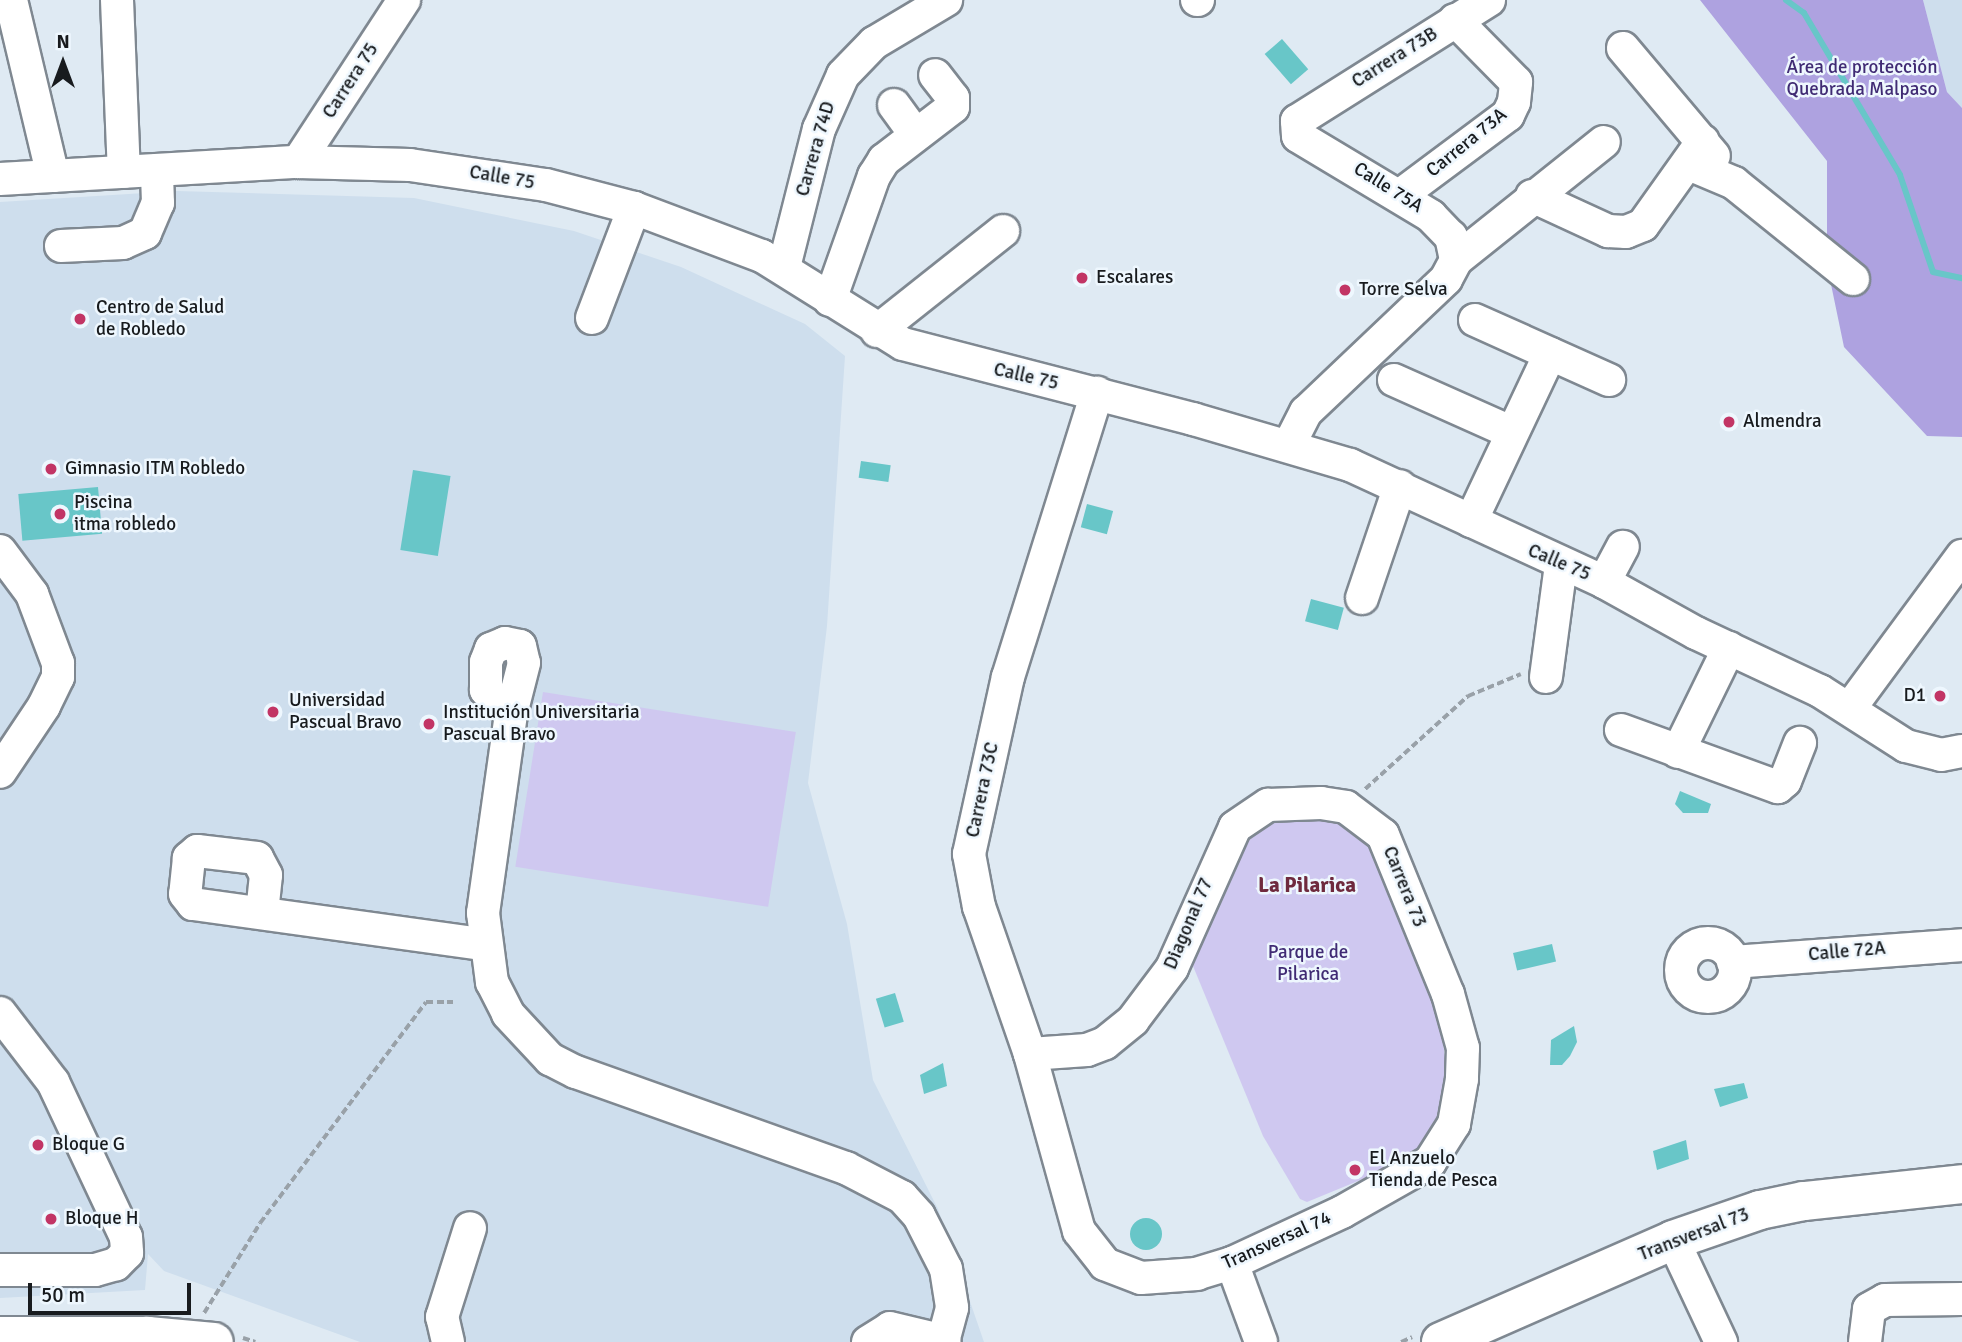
<!DOCTYPE html>
<html>
<head>
<meta charset="utf-8">
<style>
	body { margin:0 }
	#map { position:relative; width:1962px; height:1342px; overflow:hidden; background:#dfeaf3; font-family:Signika,sans-serif }
	div>[style] { position:absolute }
	[style*='--x'] { left:calc(var(--x)*1px); top:calc(var(--y)*1px); width:calc(var(--w)*1px); rotate:calc(var(--a)*1deg) }
	.built>* { inset:0; background:#cedeed }
	.green>* { inset:0; background:#cfc8f0; transform-origin:0 0 }
	.forest>* { inset:0; background:#aea2e0 }
	.water>* { inset:0; background:#68c6c8; transform-origin:0 0 }
	.round { border-radius:50% }
	.stream>* { height:6px; margin:-3px; padding:0 3px; transform-origin:3px; border-radius:3px; background:#68c6c8 }
	.path>* { height:3.5px; margin-top:-1.75px; transform-origin:0; background:repeating-linear-gradient(90deg,#99a1a8 0 7px,transparent 0 10.5px) }
	.roads { filter:drop-shadow(2px 0 #7f8891) drop-shadow(-2px 0 #7f8891) drop-shadow(0 2px #7f8891) drop-shadow(0 -2px #7f8891) }
	.minor>* { height:32px; margin:-16px; padding:0 16px; transform-origin:16px; border-radius:16px; background:#fff }
	.minor>.ring { margin:-16px; padding:0; box-sizing:content-box; background:none; border:32px solid #fff; border-radius:50% }
	.major>* { height:38px; margin:-19px; padding:0 19px; transform-origin:19px; border-radius:19px; background:#fff }
	.dots>* { width:19px; height:19px; translate:-50% -50%; box-sizing:border-box; border:4px solid #eef7fe; border-radius:50% }
	span { translate:-50% -50%; white-space:nowrap; text-align:center; line-height:1.15; -webkit-text-stroke:5px #eef7fe; paint-order:stroke }
	.street-label { font-size:19px; color:#181b1e }
	.park-label { font-size:19px; color:#402b74 }
	.poi-label { font-size:19px; color:#181b1e }
	.left { translate:0 -50%; text-align:left }
	.right { translate:-100% -50%; text-align:right }
	.neighbourhood-label { font-size:21px; color:#6f2a3e; font-weight:700 }
	.north { position:absolute; left:28px; top:28px; width:70px; height:70px; -webkit-text-stroke:5px #eef7fe; paint-order:stroke; rotate:0deg; font-size:19px; font-weight:700; line-height:28px; text-align:center; color:#181b1e }
	.north::after { content:''; display:block; margin:auto; width:24px; height:32px; background:#181b1e; clip-path:polygon(50% 0,100% 100%,50% 72%,0 100%) }
	.scale { position:absolute; left:28px; top:1283px; width:163px; height:32px; box-sizing:border-box; border:4px solid #181b1e; border-top:0; padding-left:9px; font-size:21px; line-height:24px; white-space:nowrap; color:#181b1e; -webkit-text-stroke:5px #eef7fe; paint-order:stroke }
</style>
</head>
<body>
<div id="map">
	<div class="built">
		<div style="clip-path:polygon(1923px 0,1962px 0,1962px 108px,1947px 92px)"></div>
		<div style="clip-path:polygon(177px 191px,414px 198px,574px 231px,681px 267px,805px 324px,845px 356px,827px 626px,808px 783px,847px 924px,873px 1080px,938px 1209px,984px 1342px,360px 1342px,164px 1271px,148px 1254px,145px 1290px,0 1298px,0 202px)"></div>
	</div>
	<div class="green">
		<div style="left:543px;top:692px;width:256px;height:177px;rotate:9deg"></div>
		<div style="clip-path:polygon(1280px 818px,1336px 818px,1367px 836px,1418px 956px,1442px 1035px,1450px 1095px,1435px 1135px,1409px 1160px,1307px 1202px,1300px 1199px,1263px 1136px,1193px 966px,1241px 845px)"></div>
	</div>
	<div class="forest">
		<div style="clip-path:polygon(1700px 0,1923px 0,1947px 92px,1962px 108px,1962px 437px,1927px 436px,1844px 347px,1827px 265px,1827px 161px)"></div>
	</div>
	<div class="water">
		<div style="left:1282px;top:39px;width:40px;height:23px;rotate:49deg"></div>
		<div style="left:861px;top:461px;width:30px;height:17px;rotate:8deg"></div>
		<div style="left:413px;top:470px;width:38px;height:81px;rotate:9deg"></div>
		<div style="left:98px;top:487px;width:47px;height:80px;rotate:85deg"></div>
		<div style="left:1087px;top:504px;width:27px;height:24px;rotate:15deg"></div>
		<div style="left:1311px;top:599px;width:34px;height:23px;rotate:15deg"></div>
		<div style="clip-path:polygon(1680px 791px,1711px 804px,1708px 813px,1683px 813px,1675px 804px)"></div>
		<div style="left:1552px;top:944px;width:18px;height:40px;rotate:77deg"></div>
		<div style="left:895px;top:993px;width:30px;height:20px;rotate:73deg"></div>
		<div style="clip-path:polygon(1574px 1026px,1577px 1042px,1570px 1056px,1562px 1065px,1550px 1065px,1551px 1040px)"></div>
		<div style="clip-path:polygon(943px 1063px,947px 1086px,924px 1094px,920px 1075px)"></div>
		<div style="clip-path:polygon(1744px 1083px,1748px 1098px,1720px 1107px,1714px 1089px)"></div>
		<div style="clip-path:polygon(1686px 1140px,1689px 1159px,1657px 1170px,1653px 1151px)"></div>
		<div class="round" style="left:1130px;top:1218px;width:32px;height:32px"></div>
	</div>
	<div class="stream">
		<div style="--x:1786;--y:0;--w:22;--a:36"></div>
		<div style="--x:1804;--y:13;--w:188;--a:59.3"></div>
		<div style="--x:1900;--y:175;--w:102;--a:71.2"></div>
		<div style="--x:1933;--y:272;--w:30;--a:12"></div>
	</div>
	<div class="path">
		<div style="--x:1365;--y:789;--w:139;--a:-42.1"></div>
		<div style="--x:1468;--y:696;--w:57;--a:-22.5"></div>
		<div style="--x:204;--y:1313;--w:106;--a:-58.1"></div>
		<div style="--x:260;--y:1223;--w:276;--a:-53.1"></div>
		<div style="--x:426;--y:1002;--w:27;--a:0"></div>
		<div style="--x:243;--y:1338;--w:13;--a:18"></div>
		<div style="--x:1401;--y:1342;--w:12;--a:-24"></div>
	</div>
	<div class="roads">
		<div class="minor">
			<div style="--x:11;--y:0;--w:181;--a:76.6"></div>
			<div style="--x:117;--y:0;--w:172;--a:87.7"></div>
			<div style="--x:1197;--y:0;--w:1;--a:0"></div>
			<div style="--x:1623;--y:48;--w:141;--a:49.9"></div>
			<div style="--x:894;--y:105;--w:37;--a:54"></div>
			<div style="--x:298;--y:162;--w:194;--a:-56.8"></div>
			<div style="--x:1689;--y:164;--w:49;--a:22.9"></div>
			<div style="--x:1734;--y:183;--w:153;--a:38.9"></div>
			<div style="--x:0;--y:179;--w:298;--a:-3.3"></div>
			<div style="--x:298;--y:162;--w:112;--a:1.5"></div>
			<div style="--x:410;--y:165;--w:137;--a:8.4"></div>
			<div style="--x:546;--y:185;--w:91;--a:14.6"></div>
			<div style="--x:634;--y:208;--w:137;--a:20.6"></div>
			<div style="--x:762;--y:256;--w:166;--a:32"></div>
			<div style="--x:903;--y:344;--w:300;--a:14.5"></div>
			<div style="--x:1193;--y:419;--w:164;--a:16.3"></div>
			<div style="--x:1350;--y:465;--w:280;--a:24.7"></div>
			<div style="--x:1604;--y:582;--w:105;--a:29"></div>
			<div style="--x:1696;--y:633;--w:137;--a:25.1"></div>
			<div style="--x:1820;--y:691;--w:102;--a:32.6"></div>
			<div style="--x:1906;--y:746;--w:36;--a:14"></div>
			<div style="--x:1941;--y:755;--w:21;--a:-11"></div>
			<div style="--x:1402;--y:194;--w:132;--a:-36.7"></div>
			<div style="--x:1508;--y:115;--w:14;--a:-65"></div>
			<div style="--x:1514;--y:102;--w:20;--a:-84"></div>
			<div style="--x:1516;--y:82;--w:87;--a:-134.5"></div>
			<div style="--x:1532;--y:196;--w:84;--a:24.7"></div>
			<div style="--x:1608;--y:231;--w:18;--a:3"></div>
			<div style="--x:1626;--y:232;--w:18;--a:-22"></div>
			<div style="--x:1643;--y:225;--w:103;--a:-54.5"></div>
			<div style="--x:61;--y:246;--w:62;--a:-2.8"></div>
			<div style="--x:123;--y:243;--w:24;--a:-24"></div>
			<div style="--x:145;--y:233;--w:33;--a:-67"></div>
			<div style="--x:158;--y:203;--w:33;--a:-92"></div>
			<div style="--x:1456;--y:260;--w:189;--a:-38.6"></div>
			<div style="--x:784;--y:267;--w:142;--a:-75.8"></div>
			<div style="--x:819;--y:129;--w:59;--a:-66"></div>
			<div style="--x:843;--y:75;--w:45;--a:-45.9"></div>
			<div style="--x:874;--y:43;--w:84;--a:-30.8"></div>
			<div style="--x:830;--y:300;--w:132;--a:-70.5"></div>
			<div style="--x:874;--y:176;--w:19;--a:-58"></div>
			<div style="--x:884;--y:160;--w:87;--a:-37.5"></div>
			<div style="--x:953;--y:107;--w:9;--a:-90"></div>
			<div style="--x:953;--y:98;--w:29;--a:-128"></div>
			<div style="--x:592;--y:318;--w:118;--a:-69.1"></div>
			<div style="--x:1475;--y:320;--w:147;--a:24.1"></div>
			<div style="--x:877;--y:331;--w:161;--a:-38.4"></div>
			<div style="--x:1394;--y:380;--w:128;--a:24"></div>
			<div style="--x:1289;--y:445;--w:37;--a:-63"></div>
			<div style="--x:1306;--y:412;--w:193;--a:-43.5"></div>
			<div style="--x:1446;--y:279;--w:21;--a:-62"></div>
			<div style="--x:1456;--y:260;--w:24;--a:-102"></div>
			<div style="--x:1451;--y:237;--w:29;--a:-134"></div>
			<div style="--x:1431;--y:216;--w:155;--a:-149"></div>
			<div style="--x:1298;--y:136;--w:15;--a:-94"></div>
			<div style="--x:1297;--y:121;--w:227;--a:-32.2"></div>
			<div style="--x:1471;--y:521;--w:185;--a:-64.7"></div>
			<div style="--x:0;--y:551;--w:54;--a:53.3"></div>
			<div style="--x:32;--y:594;--w:74;--a:69.4"></div>
			<div style="--x:58;--y:663;--w:14;--a:90"></div>
			<div style="--x:58;--y:677;--w:32;--a:116"></div>
			<div style="--x:44;--y:706;--w:79;--a:123.7"></div>
			<div style="--x:1604;--y:582;--w:40;--a:-62"></div>
			<div style="--x:1362;--y:598;--w:118;--a:-71.3"></div>
			<div style="--x:1546;--y:677;--w:113;--a:-82.4"></div>
			<div style="--x:1850;--y:708;--w:189;--a:-53.6"></div>
			<div style="--x:511;--y:714;--w:35;--a:-136"></div>
			<div style="--x:486;--y:690;--w:28;--a:-90"></div>
			<div style="--x:486;--y:662;--w:14;--a:-69"></div>
			<div style="--x:491;--y:649;--w:15;--a:-23"></div>
			<div style="--x:505;--y:643;--w:15;--a:11"></div>
			<div style="--x:520;--y:646;--w:17;--a:77"></div>
			<div style="--x:524;--y:663;--w:53;--a:104.3"></div>
			<div style="--x:511;--y:714;--w:201;--a:98"></div>
			<div style="--x:483;--y:913;--w:70;--a:82.6"></div>
			<div style="--x:492;--y:982;--w:36;--a:63"></div>
			<div style="--x:508;--y:1014;--w:62;--a:47"></div>
			<div style="--x:550;--y:1059;--w:29;--a:27"></div>
			<div style="--x:576;--y:1072;--w:287;--a:19.6"></div>
			<div style="--x:846;--y:1168;--w:63;--a:27.4"></div>
			<div style="--x:902;--y:1197;--w:25;--a:48"></div>
			<div style="--x:919;--y:1216;--w:59;--a:63"></div>
			<div style="--x:946;--y:1269;--w:39;--a:81"></div>
			<div style="--x:952;--y:1308;--w:35;--a:105"></div>
			<div style="--x:1621;--y:730;--w:167;--a:20"></div>
			<div style="--x:1778;--y:787;--w:9;--a:-41"></div>
			<div style="--x:1785;--y:781;--w:41;--a:-68.5"></div>
			<div style="--x:1678;--y:752;--w:116;--a:-63.9"></div>
			<div style="--x:262;--y:913;--w:38;--a:-84"></div>
			<div style="--x:266;--y:875;--w:19;--a:-118"></div>
			<div style="--x:257;--y:858;--w:60;--a:-173.3"></div>
			<div style="--x:197;--y:851;--w:11;--a:139"></div>
			<div style="--x:189;--y:858;--w:36;--a:96"></div>
			<div style="--x:185;--y:894;--w:13;--a:51"></div>
			<div style="--x:193;--y:904;--w:293;--a:7.9"></div>
			<div class="ring" style="left:1681px;top:943px;width:22px;height:22px"></div>
			<div style="--x:1733;--y:962;--w:230;--a:-4.2"></div>
			<div style="--x:0;--y:1013;--w:87;--a:52.5"></div>
			<div style="--x:53;--y:1082;--w:171;--a:64.8"></div>
			<div style="--x:126;--y:1237;--w:16;--a:86"></div>
			<div style="--x:127;--y:1253;--w:16;--a:135"></div>
			<div style="--x:116;--y:1264;--w:22;--a:164"></div>
			<div style="--x:95;--y:1270;--w:95;--a:180"></div>
			<div style="--x:1030;--y:1054;--w:57;--a:-4"></div>
			<div style="--x:1087;--y:1050;--w:19;--a:-21"></div>
			<div style="--x:1105;--y:1043;--w:36;--a:-39"></div>
			<div style="--x:1133;--y:1020;--w:65;--a:-53.1"></div>
			<div style="--x:1172;--y:968;--w:154;--a:-65.9"></div>
			<div style="--x:1235;--y:827;--w:40;--a:-34"></div>
			<div style="--x:1268;--y:805;--w:53;--a:-2.2"></div>
			<div style="--x:1321;--y:803;--w:25;--a:9"></div>
			<div style="--x:1346;--y:807;--w:46;--a:37.1"></div>
			<div style="--x:1383;--y:835;--w:172;--a:67.8"></div>
			<div style="--x:1448;--y:994;--w:56;--a:74.5"></div>
			<div style="--x:1463;--y:1048;--w:31;--a:92"></div>
			<div style="--x:1462;--y:1079;--w:46;--a:100.1"></div>
			<div style="--x:1454;--y:1124;--w:45;--a:122.3"></div>
			<div style="--x:1430;--y:1162;--w:101;--a:150.4"></div>
			<div style="--x:1342;--y:1212;--w:121;--a:155.1"></div>
			<div style="--x:1232;--y:1263;--w:37;--a:163"></div>
			<div style="--x:1197;--y:1274;--w:56;--a:175.9"></div>
			<div style="--x:1141;--y:1278;--w:39;--a:-159"></div>
			<div style="--x:1105;--y:1264;--w:42;--a:-128.2"></div>
			<div style="--x:1079;--y:1231;--w:184;--a:-105.5"></div>
			<div style="--x:1030;--y:1054;--w:156;--a:-109.1"></div>
			<div style="--x:979;--y:907;--w:54;--a:-100.7"></div>
			<div style="--x:969;--y:854;--w:181;--a:-77.6"></div>
			<div style="--x:1008;--y:677;--w:298;--a:-72.6"></div>
			<div style="--x:1673;--y:1240;--w:113;--a:64.8"></div>
			<div style="--x:1232;--y:1263;--w:84;--a:69.8"></div>
			<div style="--x:448;--y:1342;--w:26;--a:-103"></div>
			<div style="--x:442;--y:1317;--w:93;--a:-72.5"></div>
			<div style="--x:868;--y:1342;--w:26;--a:-32"></div>
			<div style="--x:890;--y:1328;--w:56;--a:13.5"></div>
			<div style="--x:1865;--y:1342;--w:33;--a:-83"></div>
			<div style="--x:1869;--y:1309;--w:18;--a:-29"></div>
			<div style="--x:1885;--y:1300;--w:77;--a:-0.7"></div>
		</div>
		<div class="major">
			<div style="--x:0;--y:1336;--w:148;--a:0"></div>
			<div style="--x:148;--y:1336;--w:66;--a:5.2"></div>
			<div style="--x:1441;--y:1342;--w:253;--a:-23.7"></div>
			<div style="--x:1673;--y:1240;--w:92;--a:-19"></div>
			<div style="--x:1760;--y:1210;--w:45;--a:-11.6"></div>
			<div style="--x:1804;--y:1201;--w:159;--a:-6.1"></div>
		</div>
	</div>
	<div class="dots">
		<div style="left:1082px;top:278px;background:#c23565"></div>
		<div style="left:1345px;top:290px;background:#c23565"></div>
		<div style="left:80px;top:319px;background:#c23565"></div>
		<div style="left:1729px;top:422px;background:#c23565"></div>
		<div style="left:51px;top:469px;background:#c23565"></div>
		<div style="left:60px;top:514px;background:#c23565"></div>
		<div style="left:1940px;top:696px;background:#c23565"></div>
		<div style="left:273px;top:712px;background:#c23565"></div>
		<div style="left:429px;top:724px;background:#c23565"></div>
		<div style="left:38px;top:1145px;background:#c23565"></div>
		<div style="left:1355px;top:1170px;background:#c23565"></div>
		<div style="left:51px;top:1219px;background:#c23565"></div>
	</div>
	<div class="street-label">
		<span style="left:1395px;top:58px;rotate:-32deg">Carrera 73B</span>
		<span style="left:351px;top:81px;rotate:-57deg">Carrera 75</span>
		<span style="left:1467px;top:143px;rotate:-39deg">Carrera 73A</span>
		<span style="left:816px;top:149px;rotate:-74deg">Carrera 74D</span>
		<span style="left:502px;top:178px;rotate:10deg">Calle 75</span>
		<span style="left:1388px;top:188px;rotate:32deg">Calle 75A</span>
		<span style="left:1026px;top:377px;rotate:13deg">Calle 75</span>
		<span style="left:1559px;top:563px;rotate:23deg">Calle 75</span>
		<span style="left:983px;top:790px;rotate:-78deg">Carrera 73C</span>
		<span style="left:1404px;top:887px;rotate:68deg">Carrera 73</span>
		<span style="left:1189px;top:924px;rotate:-67deg">Diagonal 77</span>
		<span style="left:1847px;top:952px;rotate:-5deg">Calle 72A</span>
		<span style="left:1694px;top:1235px;rotate:-21deg">Transversal 73</span>
		<span style="left:1277px;top:1241px;rotate:-24deg">Transversal 74</span>
	</div>
	<div class="park-label">
		<span style="left:1862px;top:79px">Área de protección<br>Quebrada Malpaso</span>
		<span style="left:1308px;top:964px">Parque de<br>Pilarica</span>
	</div>
	<div class="poi-label">
		<span class="left" style="left:1096px;top:278px">Escalares</span>
		<span class="left" style="left:1359px;top:290px">Torre Selva</span>
		<span class="left" style="left:96px;top:319px">Centro de Salud<br>de Robledo</span>
		<span class="left" style="left:1743px;top:422px">Almendra</span>
		<span class="left" style="left:65px;top:469px">Gimnasio ITM Robledo</span>
		<span class="left" style="left:74px;top:514px">Piscina<br>itma robledo</span>
		<span class="right" style="left:1926px;top:696px">D1</span>
		<span class="left" style="left:289px;top:712px">Universidad<br>Pascual Bravo</span>
		<span class="left" style="left:443px;top:724px">Institución Universitaria<br>Pascual Bravo</span>
		<span class="left" style="left:52px;top:1145px">Bloque G</span>
		<span class="left" style="left:1369px;top:1170px">El Anzuelo<br>Tienda de Pesca</span>
		<span class="left" style="left:65px;top:1219px">Bloque H</span>
	</div>
	<div class="neighbourhood-label">
		<span style="left:1307px;top:885px">La Pilarica</span>
	</div>
	<div class="north">N</div>
	<div class="scale">50 m</div>
</div>
</body>
</html>
